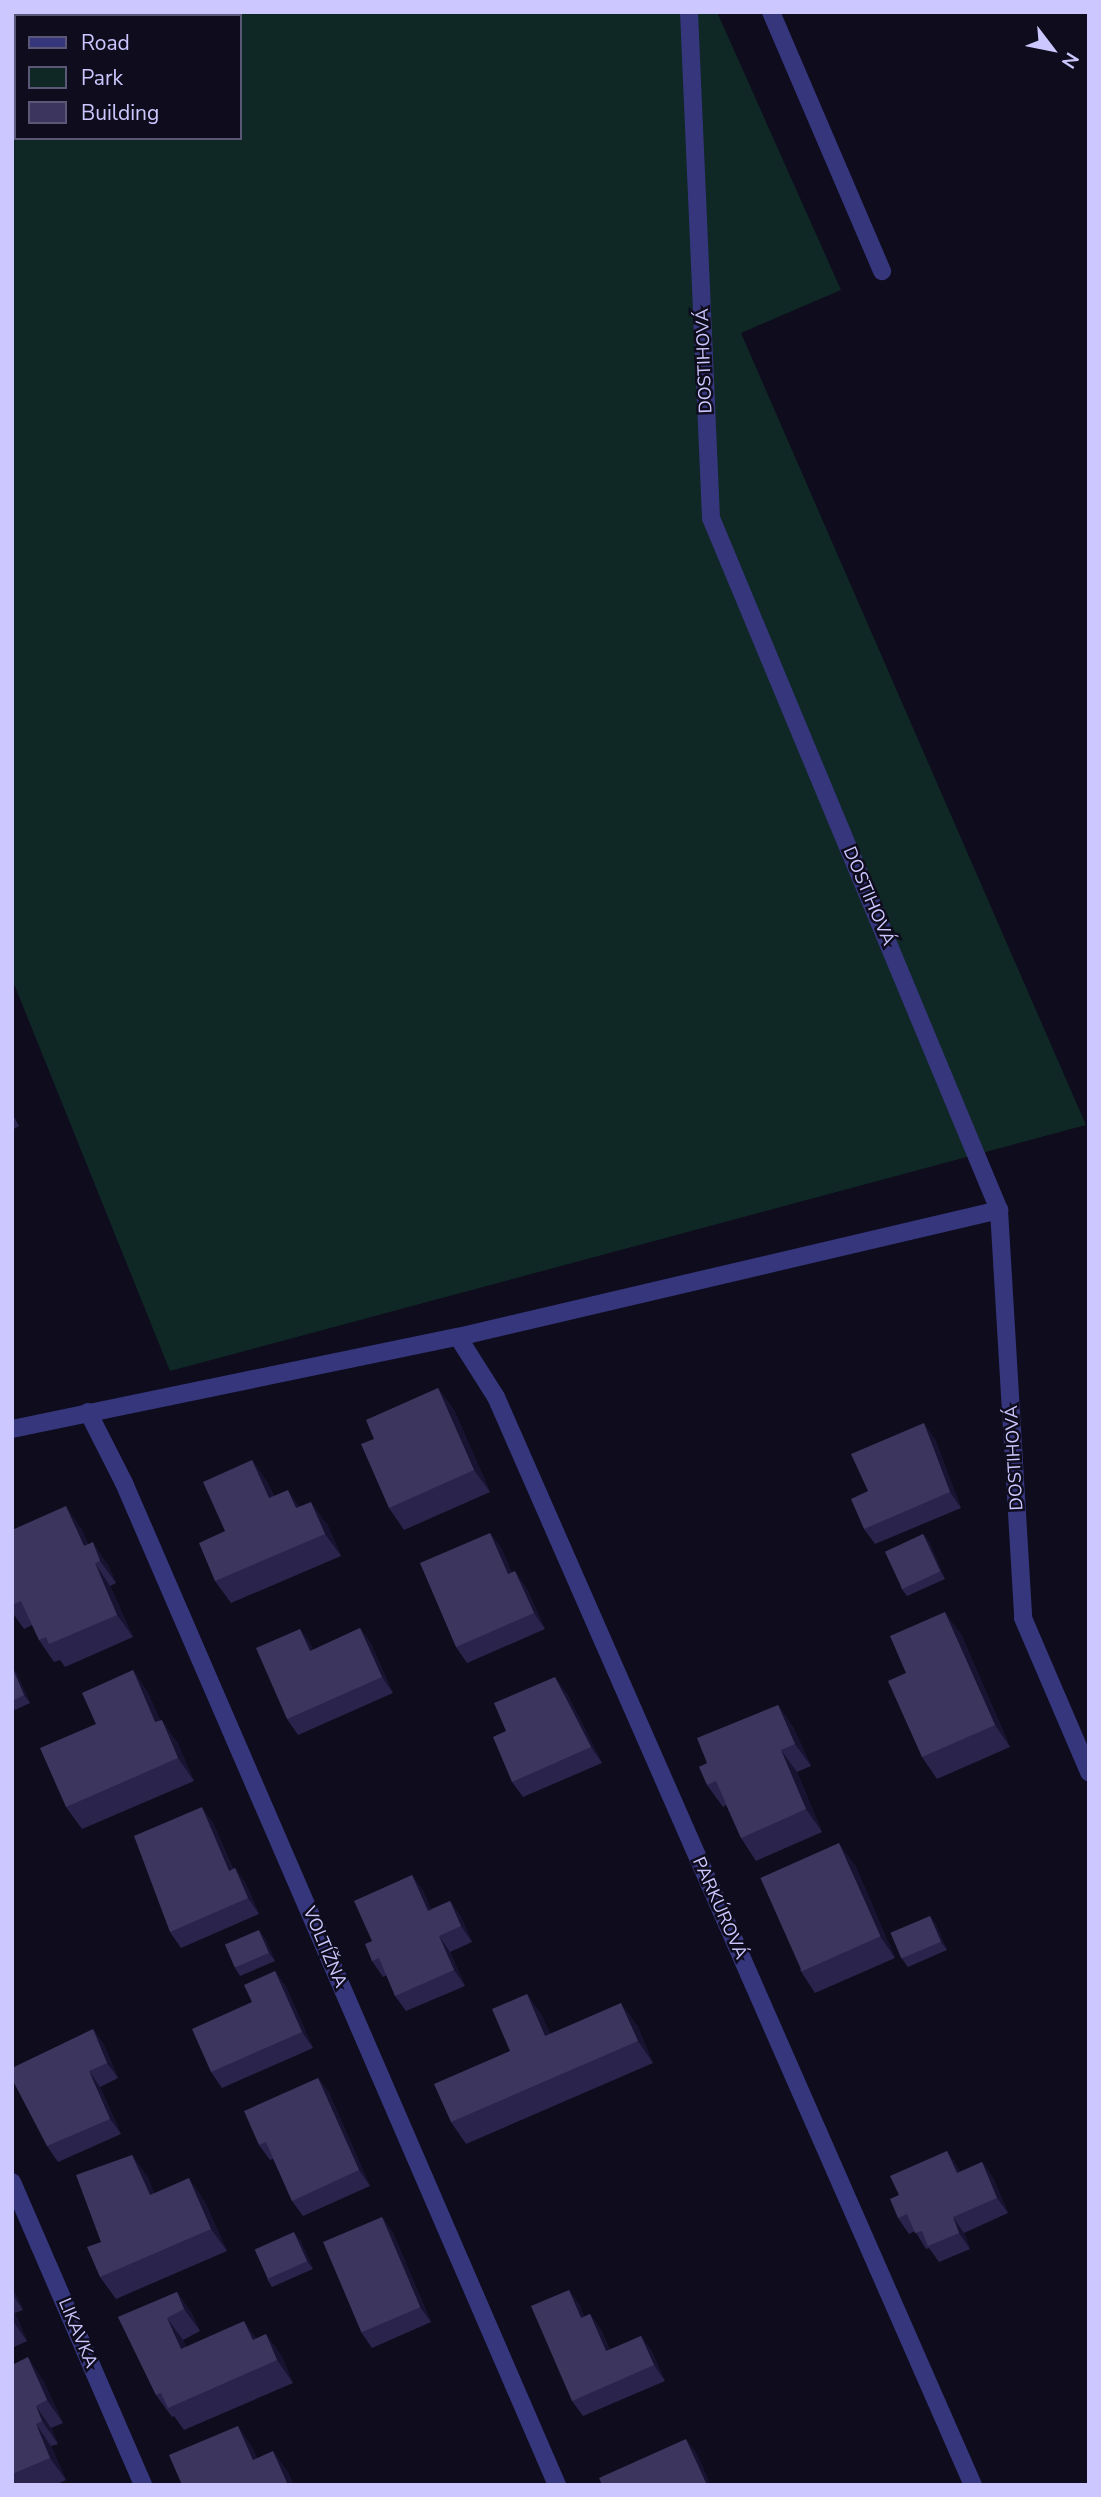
<!DOCTYPE html>
<html>
<head>
<meta charset="utf-8">
<style>
	body { margin:0 }
	#map { position:relative; width:1101px; height:2497px; overflow:hidden; background:#0e0c1d; font-family:"Nunito Sans",sans-serif }
	div>[style] { position:absolute }
	[style*='--x'] { left:calc(var(--x)*1px); top:calc(var(--y)*1px); width:calc(var(--w)*1px); rotate:calc(var(--a)*1deg) }
	.green>* { inset:0; background:#0f2725 }
	.lane>* { height:18px; margin:-9px; padding:0 9px; transform-origin:9px; border-radius:9px; background:#36367d }
	.street>* { height:18px; margin:-9px; padding:0 9px; transform-origin:9px; border-radius:9px; background:#36367d }
	.wall>* { inset:0; background:#2a244c }
	.shaded-wall>* { inset:0; background:#181331 }
	.building>* { inset:0; background:#3c365f; transform-origin:0 0 }
	span { translate:-50% -50%; white-space:nowrap; text-align:center; line-height:1.15; -webkit-text-stroke:5px #0e0c1d; paint-order:stroke }
	.street-label { font-size:18px; color:#ccc8ff }
	.frame { position:absolute; inset:0; border:14px solid #ccc8ff; pointer-events:none }
	.legend { position:absolute; left:14px; top:14px; width:228px; height:126px; box-sizing:border-box; background:#0e0c1d; border:2px solid #5a5777; margin:0; padding:9px 12px; list-style:none; font-size:21px; color:#ccc8ff }
	.legend li { display:flex; align-items:center; gap:14px; height:35px }
	.legend b { width:35px; border:2px solid #5a5777 }
	.north { position:absolute; left:1017px; top:14px; width:70px; height:70px; -webkit-text-stroke:5px #0e0c1d; paint-order:stroke; rotate:122deg; font-size:19px; font-weight:700; line-height:28px; text-align:center; color:#ccc8ff }
	.north::after { content:''; display:block; margin:auto; width:24px; height:32px; background:#ccc8ff; clip-path:polygon(50% 0,100% 100%,50% 72%,0 100%) }
</style>
</head>
<body>
<div id="map">
	<div class="green">
		<div style="clip-path:polygon(evenodd,12px 12px,717px 12px,841px 290px,741px 333px,1086px 1125px,170px 1371px,12px 979px,12px 12px,16px 16px,240px 16px,240px 138px,16px 138px,16px 16px)"></div>
	</div>
	<div class="lane">
		<div style="--x:771;--y:12;--w:282;--a:66.8"></div>
	</div>
	<div class="street">
		<div style="--x:689;--y:12;--w:506;--a:87.51"></div>
		<div style="--x:711;--y:518;--w:750;--a:67.4"></div>
		<div style="--x:999;--y:1210;--w:409;--a:86.6"></div>
		<div style="--x:1023;--y:1618;--w:168;--a:66.8"></div>
		<div style="--x:458;--y:1337;--w:71;--a:57.7"></div>
		<div style="--x:496;--y:1397;--w:1188;--a:66.33"></div>
		<div style="--x:88;--y:1412;--w:80;--a:63.1"></div>
		<div style="--x:124;--y:1483;--w:1092;--a:66.63"></div>
		<div style="--x:12;--y:1429;--w:455;--a:-11.7"></div>
		<div style="--x:458;--y:1337;--w:556;--a:-13.21"></div>
		<div style="--x:12;--y:2182;--w:330;--a:66.6"></div>
	</div>
	<div class="wall">
		<div style="clip-path:polygon(12px 1113px,19px 1126px,12px 1130px)"></div>
		<div style="clip-path:polygon(438px 1388px,454px 1410px,490px 1492px,404px 1530px,389px 1508px,374px 1439px)"></div>
		<div style="clip-path:polygon(935px 1439px,961px 1508px,875px 1544px,864px 1529px,868px 1491px)"></div>
		<div style="clip-path:polygon(252px 1460px,267px 1482px,274px 1496px,300px 1507px,327px 1524px,341px 1556px,231px 1603px,215px 1581px,225px 1531px)"></div>
		<div style="clip-path:polygon(81px 1528px,88px 1544px,108px 1565px,116px 1583px,110px 1586px,133px 1637px,65px 1667px,60px 1660px,54px 1662px,39px 1640px,32px 1625px,24px 1629px,12px 1612px,12px 1530px)"></div>
		<div style="clip-path:polygon(490px 1533px,501px 1548px,512px 1573px,526px 1587px,545px 1629px,467px 1663px,456px 1647px)"></div>
		<div style="clip-path:polygon(923px 1534px,929px 1542px,945px 1579px,907px 1596px,901px 1588px)"></div>
		<div style="clip-path:polygon(360px 1628px,371px 1644px,393px 1693px,298px 1735px,287px 1719px,300px 1629px,313px 1650px)"></div>
		<div style="clip-path:polygon(961px 1634px,1010px 1747px,937px 1779px,922px 1757px,906px 1673px)"></div>
		<div style="clip-path:polygon(12px 1667px,17px 1674px,30px 1703px,15px 1710px,12px 1706px)"></div>
		<div style="clip-path:polygon(133px 1670px,148px 1693px,160px 1720px,177px 1742px,194px 1781px,82px 1829px,66px 1807px)"></div>
		<div style="clip-path:polygon(566px 1692px,602px 1763px,523px 1797px,512px 1782px,506px 1731px)"></div>
		<div style="clip-path:polygon(778px 1705px,793px 1727px,811px 1766px,797px 1772px,822px 1832px,756px 1861px,741px 1838px,726px 1805px,723px 1807px,707px 1785px)"></div>
		<div style="clip-path:polygon(213px 1823px,233px 1869px,235px 1868px,246px 1884px,259px 1914px,181px 1948px,170px 1932px)"></div>
		<div style="clip-path:polygon(855px 1865px,895px 1958px,815px 1993px,800px 1970px)"></div>
		<div style="clip-path:polygon(412px 1875px,423px 1891px,431px 1909px,450px 1901px,461px 1917px,472px 1942px,450px 1952px,465px 1986px,406px 2011px,395px 1996px,387px 1975px,383px 1977px,372px 1961px,372px 1941px)"></div>
		<div style="clip-path:polygon(930px 1916px,936px 1925px,947px 1950px,908px 1967px,902px 1959px)"></div>
		<div style="clip-path:polygon(265px 1938px,275px 1961px,240px 1976px,235px 1968px)"></div>
		<div style="clip-path:polygon(275px 1971px,286px 1987px,313px 2048px,222px 2088px,211px 2072px,252px 2002px)"></div>
		<div style="clip-path:polygon(527px 1994px,542px 2016px,550px 2034px,637px 2025px,653px 2063px,466px 2144px,451px 2122px,510px 2051px)"></div>
		<div style="clip-path:polygon(93px 2029px,104px 2045px,118px 2078px,100px 2087px,121px 2134px,58px 2162px,47px 2146px)"></div>
		<div style="clip-path:polygon(318px 2078px,329px 2093px,370px 2186px,303px 2216px,292px 2201px,273px 2159px,270px 2160px,259px 2145px)"></div>
		<div style="clip-path:polygon(947px 2151px,960px 2172px,982px 2162px,993px 2178px,1008px 2213px,964px 2233px,970px 2249px,939px 2262px,929px 2248px,926px 2249px,915px 2231px,909px 2234px,898px 2218px,899px 2195px)"></div>
		<div style="clip-path:polygon(132px 2155px,148px 2178px,154px 2193px,204px 2200px,227px 2251px,116px 2299px,100px 2277px,101px 2242px)"></div>
		<div style="clip-path:polygon(382px 2217px,393px 2233px,431px 2322px,372px 2348px,361px 2332px)"></div>
		<div style="clip-path:polygon(300px 2240px,313px 2269px,272px 2287px,267px 2279px)"></div>
		<div style="clip-path:polygon(12px 2289px,18px 2298px,23px 2310px,15px 2313px,27px 2341px,12px 2348px)"></div>
		<div style="clip-path:polygon(569px 2290px,580px 2306px,584px 2317px,590px 2314px,601px 2330px,610px 2350px,641px 2336px,652px 2352px,665px 2381px,583px 2416px,572px 2401px)"></div>
		<div style="clip-path:polygon(177px 2292px,192px 2314px,200px 2331px,183px 2340px,186px 2347px,256px 2339px,266px 2334px,282px 2357px,293px 2383px,184px 2430px,174px 2416px,172px 2417px,156px 2395px,118px 2317px)"></div>
		<div style="clip-path:polygon(12px 2365px,43px 2380px,63px 2423px,51px 2428px,58px 2444px,51px 2446px,66px 2480px,55px 2485px,12px 2485px)"></div>
	</div>
	<div class="shaded-wall">
		<div style="clip-path:polygon(438px 1388px,454px 1410px,490px 1492px,474px 1470px)"></div>
		<div style="clip-path:polygon(924px 1423px,935px 1439px,961px 1508px,950px 1492px)"></div>
		<div style="clip-path:polygon(252px 1460px,267px 1482px,285px 1521px,269px 1498px)"></div>
		<div style="clip-path:polygon(288px 1490px,303px 1512px,296px 1508px)"></div>
		<div style="clip-path:polygon(311px 1502px,327px 1524px,341px 1556px,325px 1534px)"></div>
		<div style="clip-path:polygon(66px 1506px,81px 1528px,97px 1562px,84px 1546px)"></div>
		<div style="clip-path:polygon(490px 1533px,501px 1548px,519px 1590px,508px 1574px)"></div>
		<div style="clip-path:polygon(923px 1534px,929px 1542px,945px 1579px,940px 1571px)"></div>
		<div style="clip-path:polygon(93px 1542px,108px 1565px,116px 1583px,100px 1561px)"></div>
		<div style="clip-path:polygon(95px 1563px,110px 1586px,133px 1637px,117px 1615px)"></div>
		<div style="clip-path:polygon(515px 1571px,526px 1587px,545px 1629px,534px 1613px)"></div>
		<div style="clip-path:polygon(945px 1612px,961px 1634px,1010px 1747px,995px 1725px)"></div>
		<div style="clip-path:polygon(360px 1628px,371px 1644px,393px 1693px,382px 1677px)"></div>
		<div style="clip-path:polygon(300px 1629px,311px 1644px,321px 1667px,310px 1651px)"></div>
		<div style="clip-path:polygon(12px 1667px,17px 1674px,30px 1703px,24px 1695px)"></div>
		<div style="clip-path:polygon(133px 1670px,148px 1693px,171px 1744px,155px 1722px)"></div>
		<div style="clip-path:polygon(555px 1677px,566px 1692px,602px 1763px,591px 1747px)"></div>
		<div style="clip-path:polygon(778px 1705px,793px 1727px,811px 1766px,795px 1744px)"></div>
		<div style="clip-path:polygon(162px 1720px,177px 1742px,194px 1781px,178px 1758px)"></div>
		<div style="clip-path:polygon(781px 1750px,797px 1772px,822px 1832px,806px 1809px)"></div>
		<div style="clip-path:polygon(202px 1807px,213px 1823px,240px 1887px,229px 1871px)"></div>
		<div style="clip-path:polygon(839px 1843px,855px 1865px,895px 1958px,880px 1936px)"></div>
		<div style="clip-path:polygon(235px 1868px,246px 1884px,259px 1914px,248px 1898px)"></div>
		<div style="clip-path:polygon(412px 1875px,423px 1891px,439px 1926px,428px 1911px)"></div>
		<div style="clip-path:polygon(450px 1901px,461px 1917px,472px 1942px,461px 1926px)"></div>
		<div style="clip-path:polygon(930px 1916px,936px 1925px,947px 1950px,941px 1942px)"></div>
		<div style="clip-path:polygon(259px 1930px,265px 1938px,275px 1961px,269px 1953px)"></div>
		<div style="clip-path:polygon(439px 1936px,450px 1952px,465px 1986px,454px 1970px)"></div>
		<div style="clip-path:polygon(275px 1971px,286px 1987px,313px 2048px,302px 2032px)"></div>
		<div style="clip-path:polygon(527px 1994px,542px 2016px,561px 2058px,545px 2036px)"></div>
		<div style="clip-path:polygon(621px 2003px,637px 2025px,653px 2063px,638px 2041px)"></div>
		<div style="clip-path:polygon(93px 2029px,104px 2045px,118px 2078px,107px 2063px)"></div>
		<div style="clip-path:polygon(89px 2071px,100px 2087px,121px 2134px,110px 2119px)"></div>
		<div style="clip-path:polygon(318px 2078px,329px 2093px,370px 2186px,359px 2170px)"></div>
		<div style="clip-path:polygon(947px 2151px,958px 2167px,968px 2189px,957px 2173px)"></div>
		<div style="clip-path:polygon(132px 2155px,148px 2178px,165px 2217px,150px 2195px)"></div>
		<div style="clip-path:polygon(982px 2162px,993px 2178px,1008px 2213px,997px 2198px)"></div>
		<div style="clip-path:polygon(189px 2178px,204px 2200px,227px 2251px,211px 2229px)"></div>
		<div style="clip-path:polygon(382px 2217px,393px 2233px,431px 2322px,420px 2307px)"></div>
		<div style="clip-path:polygon(953px 2217px,964px 2233px,970px 2249px,959px 2233px)"></div>
		<div style="clip-path:polygon(294px 2232px,300px 2240px,313px 2269px,307px 2261px)"></div>
		<div style="clip-path:polygon(12px 2289px,18px 2298px,23px 2310px,12px 2294px)"></div>
		<div style="clip-path:polygon(569px 2290px,580px 2306px,592px 2334px,581px 2318px)"></div>
		<div style="clip-path:polygon(177px 2292px,192px 2314px,200px 2331px,184px 2309px)"></div>
		<div style="clip-path:polygon(12px 2309px,15px 2313px,27px 2341px,12px 2320px)"></div>
		<div style="clip-path:polygon(590px 2314px,601px 2330px,617px 2367px,606px 2351px)"></div>
		<div style="clip-path:polygon(167px 2318px,183px 2340px,196px 2371px,181px 2349px)"></div>
		<div style="clip-path:polygon(244px 2321px,260px 2343px,253px 2340px)"></div>
		<div style="clip-path:polygon(266px 2334px,282px 2357px,293px 2383px,277px 2360px)"></div>
		<div style="clip-path:polygon(641px 2336px,652px 2352px,665px 2381px,654px 2365px)"></div>
		<div style="clip-path:polygon(28px 2357px,43px 2380px,63px 2423px,47px 2400px)"></div>
		<div style="clip-path:polygon(36px 2406px,51px 2428px,58px 2444px,42px 2421px)"></div>
		<div style="clip-path:polygon(36px 2424px,51px 2446px,66px 2480px,50px 2458px)"></div>
		<div style="clip-path:polygon(238px 2426px,253px 2448px,268px 2482px,253px 2460px)"></div>
		<div style="clip-path:polygon(686px 2439px,697px 2454px,711px 2485px,707px 2485px)"></div>
		<div style="clip-path:polygon(273px 2451px,289px 2473px,294px 2485px,288px 2485px)"></div>
	</div>
	<div class="building">
		<div style="clip-path:polygon(438px 1388px,474px 1470px,389px 1508px,361px 1444px,374px 1439px,366px 1420px)"></div>
		<div style="clip-path:polygon(924px 1423px,950px 1492px,864px 1529px,851px 1499px,868px 1491px,851px 1454px)"></div>
		<div style="clip-path:polygon(252px 1460px,269px 1498px,288px 1490px,296px 1508px,311px 1502px,325px 1534px,215px 1581px,199px 1543px,225px 1531px,203px 1482px)"></div>
		<div style="clip-path:polygon(66px 1506px,84px 1546px,93px 1542px,100px 1561px,95px 1563px,117px 1615px,49px 1644px,46px 1637px,39px 1640px,21px 1601px,12px 1605px,12px 1530px)"></div>
		<div style="clip-path:polygon(490px 1533px,508px 1574px,515px 1571px,534px 1613px,456px 1647px,420px 1563px)"></div>
		<div style="left:923px;top:1534px;width:41px;height:42px;rotate:65deg"></div>
		<div style="clip-path:polygon(945px 1612px,995px 1725px,922px 1757px,888px 1681px,906px 1673px,890px 1636px)"></div>
		<div style="clip-path:polygon(360px 1628px,382px 1677px,287px 1719px,256px 1648px,300px 1629px,310px 1651px)"></div>
		<div style="clip-path:polygon(12px 1667px,24px 1695px,12px 1701px)"></div>
		<div style="clip-path:polygon(133px 1670px,155px 1722px,162px 1720px,178px 1758px,66px 1807px,40px 1748px,96px 1724px,82px 1693px)"></div>
		<div style="clip-path:polygon(555px 1677px,591px 1747px,512px 1782px,493px 1737px,506px 1731px,494px 1703px)"></div>
		<div style="clip-path:polygon(778px 1705px,795px 1744px,781px 1750px,806px 1809px,741px 1838px,716px 1781px,707px 1785px,699px 1767px,707px 1763px,697px 1738px)"></div>
		<div style="clip-path:polygon(202px 1807px,229px 1871px,235px 1868px,248px 1898px,170px 1932px,134px 1836px)"></div>
		<div style="left:839px;top:1843px;width:102px;height:86px;rotate:66deg"></div>
		<div style="clip-path:polygon(412px 1875px,428px 1911px,450px 1901px,461px 1926px,439px 1936px,454px 1970px,395px 1996px,379px 1958px,372px 1961px,365px 1944px,372px 1941px,354px 1901px)"></div>
		<div style="left:930px;top:1916px;width:28px;height:43px;rotate:67deg"></div>
		<div style="left:259px;top:1930px;width:25px;height:37px;rotate:67deg"></div>
		<div style="clip-path:polygon(275px 1971px,302px 2032px,211px 2072px,192px 2029px,252px 2002px,244px 1985px)"></div>
		<div style="clip-path:polygon(527px 1994px,545px 2036px,621px 2003px,638px 2041px,451px 2122px,434px 2084px,510px 2051px,492px 2009px)"></div>
		<div style="clip-path:polygon(93px 2029px,107px 2063px,89px 2071px,110px 2119px,47px 2146px,12px 2079px,12px 2068px)"></div>
		<div style="clip-path:polygon(318px 2078px,359px 2170px,292px 2201px,266px 2142px,259px 2145px,244px 2111px)"></div>
		<div style="clip-path:polygon(947px 2151px,957px 2173px,982px 2162px,997px 2198px,953px 2217px,959px 2233px,928px 2246px,922px 2231px,915px 2233px,907px 2214px,898px 2218px,890px 2199px,899px 2195px,890px 2176px)"></div>
		<div style="clip-path:polygon(132px 2155px,150px 2195px,189px 2178px,211px 2229px,100px 2277px,87px 2247px,101px 2242px,76px 2175px)"></div>
		<div style="left:382px;top:2217px;width:98px;height:64px;rotate:67deg"></div>
		<div style="left:294px;top:2232px;width:32px;height:43px;rotate:66deg"></div>
		<div style="clip-path:polygon(569px 2290px,581px 2318px,590px 2314px,606px 2351px,641px 2336px,654px 2365px,572px 2401px,531px 2306px)"></div>
		<div style="clip-path:polygon(177px 2292px,184px 2309px,167px 2318px,181px 2349px,244px 2321px,253px 2340px,266px 2334px,277px 2360px,168px 2408px,161px 2393px,156px 2395px,118px 2317px)"></div>
		<div style="clip-path:polygon(28px 2357px,47px 2400px,36px 2406px,42px 2421px,36px 2424px,50px 2458px,12px 2474px,12px 2365px)"></div>
		<div style="clip-path:polygon(238px 2426px,253px 2460px,273px 2451px,288px 2485px,182px 2485px,169px 2455px)"></div>
		<div style="clip-path:polygon(686px 2439px,707px 2485px,602px 2485px,599px 2478px)"></div>
	</div>
	<div class="street-label">
		<span style="left:704px;top:361px;rotate:-92deg">DOSTIHOVÁ</span>
		<span style="left:869px;top:896px;rotate:67deg">DOSTIHOVÁ</span>
		<span style="left:1014px;top:1458px;rotate:-93deg">DOSTIHOVÁ</span>
		<span style="left:720px;top:1908px;rotate:66deg">PARKÚROVÁ</span>
		<span style="left:325px;top:1947px;rotate:67deg">VOLTÍŽNA</span>
		<span style="left:78px;top:2333px;rotate:67deg">LIKAVKA</span>
	</div>
	<div class="frame"></div>
	<ul class="legend">
	<li><b style="height:9px;background:#36367d"></b>Road</li>
	<li><b style="height:19px;background:#0f2725"></b>Park</li>
	<li><b style="height:19px;background:#3c365f"></b>Building</li>
	</ul>
	<div class="north">N</div>
</div>
</body>
</html>
